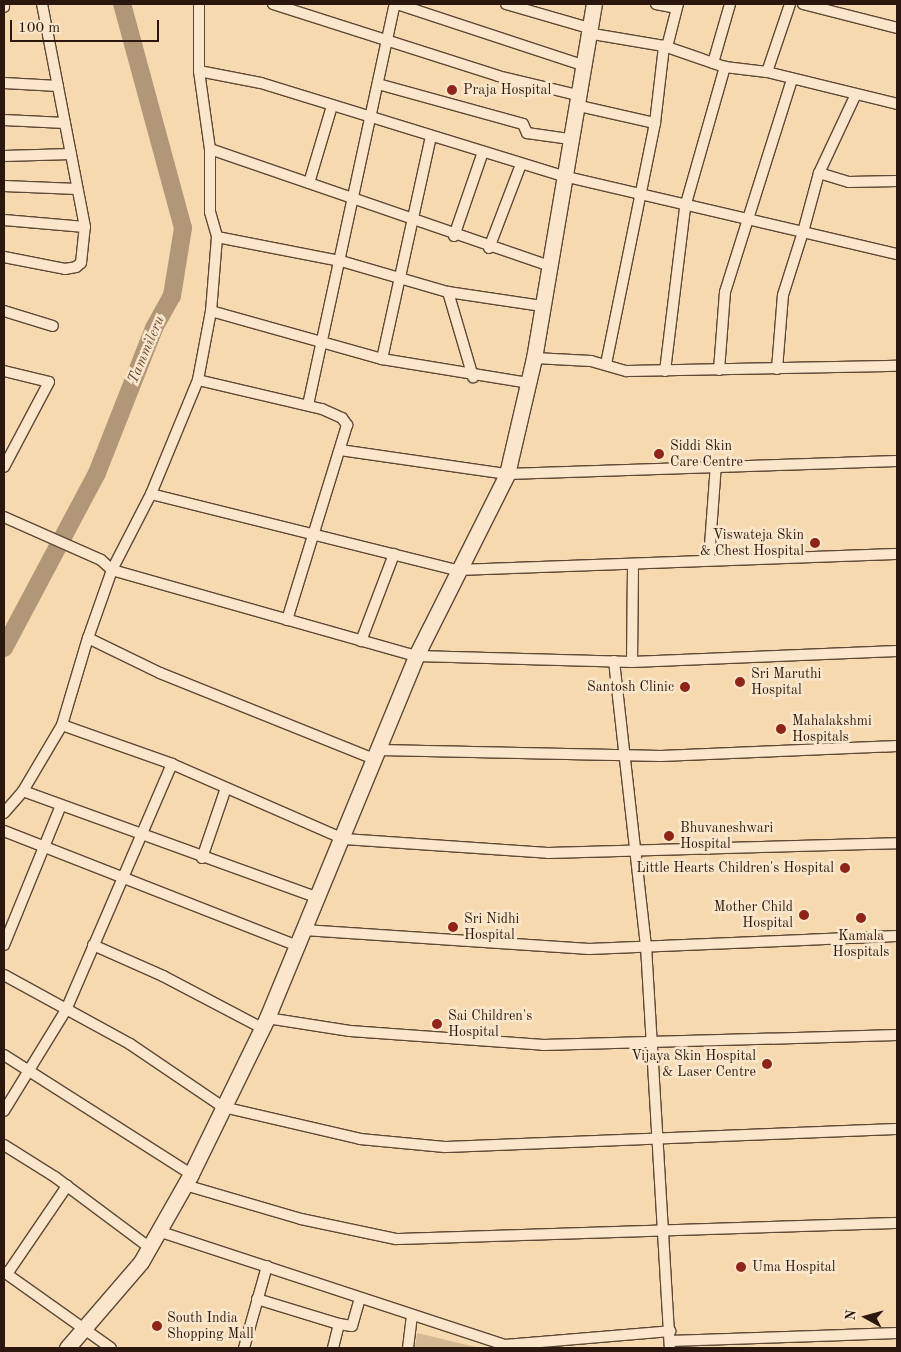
<!DOCTYPE html>
<html>
<head>
<meta charset="utf-8">
<style>
	body { margin:0 }
	#map { position:relative; width:901px; height:1352px; overflow:hidden; background:#f6d9af; font-family:"Old Standard TT",serif }
	div>[style] { position:absolute }
	[style*='--x'] { left:calc(var(--x)*1px); top:calc(var(--y)*1px); width:calc(var(--w)*1px); rotate:calc(var(--a)*1deg) }
	.green>* { inset:0; background:#d3b894 }
	.river>* { height:18px; margin:-9px; padding:0 9px; transform-origin:9px; border-radius:9px; background:#b19778 }
	.roads { filter:drop-shadow(1px 0 #5e4836) drop-shadow(-1px 0 #5e4836) drop-shadow(0 1px #5e4836) drop-shadow(0 -1px #5e4836) }
	.minor>* { height:10px; margin:-5px; padding:0 5px; transform-origin:5px; border-radius:5px; background:#f9e6cb }
	.secondary>* { height:15px; margin:-7.5px; padding:0 7.5px; transform-origin:7.5px; border-radius:7.5px; background:#f9e6cb }
	.dots>* { width:14px; height:14px; translate:-50% -50%; box-sizing:border-box; border:2px solid #f9e6cb; border-radius:50% }
	span { translate:-50% -50%; white-space:nowrap; text-align:center; line-height:1.15; -webkit-text-stroke:5px #f9e6cb; paint-order:stroke }
	.poi-label { font-size:14px; color:#2b170e }
	.left { translate:0 -50%; text-align:left }
	.right { translate:-100% -50%; text-align:right }
	.water-label { font-size:15px; color:#614a38; font-style:italic }
	.frame { position:absolute; inset:0; border:5px solid #2b170e; pointer-events:none }
	.north { position:absolute; left:841px; top:1292px; width:50px; height:50px; -webkit-text-stroke:4px #f9e6cb; paint-order:stroke; rotate:277deg; font-size:14px; font-weight:700; line-height:20px; text-align:center; color:#2b170e }
	.north::after { content:''; display:block; margin:auto; width:18px; height:22px; background:#2b170e; clip-path:polygon(50% 0,100% 100%,50% 72%,0 100%) }
	.scale { position:absolute; left:10px; top:20px; width:149px; height:22px; box-sizing:border-box; border:2px solid #2b170e; border-top:0; padding-left:6px; font-size:15px; line-height:18px; white-space:nowrap; color:#2b170e; -webkit-text-stroke:4px #f9e6cb; paint-order:stroke }
</style>
</head>
<body>
<div id="map">
	<div class="green">
		<div style="clip-path:polygon(417px 1333px,480px 1348px,415px 1348px)"></div>
	</div>
	<div class="river">
		<div style="--x:4;--y:648;--w:198;--a:-62"></div>
		<div style="--x:97;--y:473;--w:156;--a:-68.5"></div>
		<div style="--x:154;--y:328;--w:37;--a:-61"></div>
		<div style="--x:172;--y:296;--w:69;--a:-80.8"></div>
		<div style="--x:183;--y:228;--w:232;--a:-105.2"></div>
	</div>
	<div class="roads">
		<div class="minor">
			<div style="--x:199;--y:4;--w:67;--a:90"></div>
			<div style="--x:199;--y:71;--w:79;--a:82"></div>
			<div style="--x:210;--y:149;--w:63;--a:90"></div>
			<div style="--x:210;--y:212;--w:26;--a:74"></div>
			<div style="--x:217;--y:237;--w:126;--a:11"></div>
			<div style="--x:341;--y:261;--w:111;--a:16.2"></div>
			<div style="--x:448;--y:292;--w:95;--a:8.5"></div>
			<div style="--x:273;--y:4;--w:236;--a:17.7"></div>
			<div style="--x:498;--y:76;--w:81;--a:13.5"></div>
			<div style="--x:397;--y:4;--w:195;--a:18.2"></div>
			<div style="--x:506;--y:4;--w:86;--a:16.1"></div>
			<div style="--x:656;--y:4;--w:20;--a:11"></div>
			<div style="--x:803;--y:4;--w:97;--a:14.3"></div>
			<div style="--x:4;--y:7;--w:3;--a:-90"></div>
			<div style="--x:587;--y:33;--w:78;--a:9.6"></div>
			<div style="--x:664;--y:46;--w:65;--a:19"></div>
			<div style="--x:725;--y:67;--w:42;--a:6.8"></div>
			<div style="--x:767;--y:72;--w:72;--a:-71.3"></div>
			<div style="--x:667;--y:47;--w:44;--a:-75.7"></div>
			<div style="--x:713;--y:63;--w:61;--a:-73.9"></div>
			<div style="--x:199;--y:71;--w:63;--a:11"></div>
			<div style="--x:261;--y:83;--w:316;--a:17.1"></div>
			<div style="--x:563;--y:176;--w:246;--a:13.1"></div>
			<div style="--x:803;--y:232;--w:61;--a:-74.8"></div>
			<div style="--x:819;--y:173;--w:31;--a:17"></div>
			<div style="--x:849;--y:182;--w:48;--a:-1.2"></div>
			<div style="--x:767;--y:72;--w:134;--a:13.8"></div>
			<div style="--x:4;--y:83;--w:54;--a:3.2"></div>
			<div style="--x:378;--y:84;--w:150;--a:15.4"></div>
			<div style="--x:523;--y:124;--w:10;--a:66"></div>
			<div style="--x:527;--y:133;--w:42;--a:8.1"></div>
			<div style="--x:575;--y:105;--w:82;--a:12.7"></div>
			<div style="--x:655;--y:123;--w:78;--a:-83.3"></div>
			<div style="--x:4;--y:120;--w:61;--a:2.8"></div>
			<div style="--x:210;--y:149;--w:359;--a:19"></div>
			<div style="--x:4;--y:156;--w:67;--a:-1.7"></div>
			<div style="--x:819;--y:173;--w:85;--a:-64.9"></div>
			<div style="--x:309;--y:183;--w:80;--a:-73.4"></div>
			<div style="--x:4;--y:186;--w:73;--a:2.4"></div>
			<div style="--x:4;--y:220;--w:81;--a:4.9"></div>
			<div style="--x:85;--y:227;--w:227;--a:-100.9"></div>
			<div style="--x:454;--y:236;--w:89;--a:-71"></div>
			<div style="--x:217;--y:237;--w:74;--a:94.6"></div>
			<div style="--x:211;--y:311;--w:70;--a:100.7"></div>
			<div style="--x:198;--y:380;--w:123;--a:112.4"></div>
			<div style="--x:151;--y:494;--w:85;--a:117.2"></div>
			<div style="--x:112;--y:570;--w:316;--a:15.8"></div>
			<div style="--x:416;--y:656;--w:216;--a:1.6"></div>
			<div style="--x:632;--y:662;--w:265;--a:-2.4"></div>
			<div style="--x:489;--y:248;--w:90;--a:-69.1"></div>
			<div style="--x:4;--y:257;--w:62;--a:11.1"></div>
			<div style="--x:65;--y:269;--w:11;--a:-10"></div>
			<div style="--x:76;--y:267;--w:6;--a:-39"></div>
			<div style="--x:81;--y:263;--w:36;--a:-84"></div>
			<div style="--x:448;--y:292;--w:89;--a:73.6"></div>
			<div style="--x:4;--y:311;--w:51;--a:17"></div>
			<div style="--x:211;--y:311;--w:178;--a:15.7"></div>
			<div style="--x:382;--y:359;--w:148;--a:9.3"></div>
			<div style="--x:534;--y:358;--w:57;--a:3"></div>
			<div style="--x:591;--y:361;--w:37;--a:16"></div>
			<div style="--x:627;--y:371;--w:270;--a:-1.1"></div>
			<div style="--x:382;--y:359;--w:228;--a:-77.6"></div>
			<div style="--x:606;--y:364;--w:246;--a:-78.5"></div>
			<div style="--x:777;--y:369;--w:74;--a:-85.4"></div>
			<div style="--x:783;--y:295;--w:66;--a:-72.4"></div>
			<div style="--x:803;--y:232;--w:97;--a:13.2"></div>
			<div style="--x:719;--y:370;--w:78;--a:-85.6"></div>
			<div style="--x:725;--y:292;--w:223;--a:-72.5"></div>
			<div style="--x:4;--y:371;--w:46;--a:13.7"></div>
			<div style="--x:49;--y:382;--w:96;--a:117.9"></div>
			<div style="--x:665;--y:371;--w:165;--a:-83"></div>
			<div style="--x:685;--y:207;--w:146;--a:-74.1"></div>
			<div style="--x:198;--y:380;--w:127;--a:13.2"></div>
			<div style="--x:322;--y:409;--w:22;--a:24"></div>
			<div style="--x:342;--y:418;--w:9;--a:54"></div>
			<div style="--x:347;--y:425;--w:204;--a:107.1"></div>
			<div style="--x:308;--y:405;--w:410;--a:-77.8"></div>
			<div style="--x:340;--y:450;--w:169;--a:8.2"></div>
			<div style="--x:507;--y:474;--w:390;--a:-1.9"></div>
			<div style="--x:151;--y:494;--w:314;--a:14"></div>
			<div style="--x:456;--y:570;--w:441;--a:-2.1"></div>
			<div style="--x:4;--y:517;--w:106;--a:23.9"></div>
			<div style="--x:101;--y:560;--w:15;--a:42"></div>
			<div style="--x:112;--y:570;--w:72;--a:109.4"></div>
			<div style="--x:88;--y:638;--w:80;--a:25.9"></div>
			<div style="--x:160;--y:673;--w:233;--a:21.9"></div>
			<div style="--x:709;--y:559;--w:95;--a:-85.8"></div>
			<div style="--x:361;--y:641;--w:93;--a:-69.2"></div>
			<div style="--x:614;--y:661;--w:287;--a:83.6"></div>
			<div style="--x:646;--y:946;--w:403;--a:86.6"></div>
			<div style="--x:632;--y:662;--w:98;--a:-89.4"></div>
			<div style="--x:62;--y:725;--w:117;--a:19.5"></div>
			<div style="--x:172;--y:764;--w:188;--a:23.6"></div>
			<div style="--x:344;--y:839;--w:204;--a:3.9"></div>
			<div style="--x:548;--y:853;--w:349;--a:-1.6"></div>
			<div style="--x:379;--y:750;--w:282;--a:1.2"></div>
			<div style="--x:661;--y:756;--w:236;--a:-2.4"></div>
			<div style="--x:23;--y:791;--w:315;--a:19.9"></div>
			<div style="--x:4;--y:813;--w:29;--a:-49"></div>
			<div style="--x:23;--y:791;--w:77;--a:-59.4"></div>
			<div style="--x:62;--y:725;--w:91;--a:-73.4"></div>
			<div style="--x:4;--y:831;--w:315;--a:21.4"></div>
			<div style="--x:202;--y:858;--w:74;--a:-71.1"></div>
			<div style="--x:304;--y:930;--w:286;--a:3.8"></div>
			<div style="--x:589;--y:949;--w:308;--a:-2.4"></div>
			<div style="--x:4;--y:945;--w:151;--a:-67.8"></div>
			<div style="--x:93;--y:945;--w:77;--a:23.9"></div>
			<div style="--x:163;--y:976;--w:112;--a:27.7"></div>
			<div style="--x:4;--y:975;--w:144;--a:28.7"></div>
			<div style="--x:130;--y:1044;--w:112;--a:34.1"></div>
			<div style="--x:223;--y:1107;--w:141;--a:13.1"></div>
			<div style="--x:360;--y:1139;--w:85;--a:5.4"></div>
			<div style="--x:445;--y:1147;--w:452;--a:-2.3"></div>
			<div style="--x:267;--y:1018;--w:84;--a:8.9"></div>
			<div style="--x:350;--y:1031;--w:194;--a:4.1"></div>
			<div style="--x:543;--y:1045;--w:354;--a:-1.6"></div>
			<div style="--x:4;--y:1055;--w:222;--a:32.5"></div>
			<div style="--x:4;--y:1111;--w:119;--a:-58.5"></div>
			<div style="--x:66;--y:1010;--w:268;--a:-66.7"></div>
			<div style="--x:4;--y:1145;--w:60;--a:32.1"></div>
			<div style="--x:55;--y:1177;--w:117;--a:36.7"></div>
			<div style="--x:185;--y:1185;--w:121;--a:16.3"></div>
			<div style="--x:301;--y:1219;--w:97;--a:11.9"></div>
			<div style="--x:396;--y:1239;--w:501;--a:-1.83"></div>
			<div style="--x:158;--y:1231;--w:365;--a:18.2"></div>
			<div style="--x:505;--y:1345;--w:166;--a:-4.8"></div>
			<div style="--x:4;--y:1272;--w:131;--a:35.4"></div>
			<div style="--x:7;--y:1274;--w:107;--a:-55.7"></div>
			<div style="--x:257;--y:1299;--w:86;--a:17"></div>
			<div style="--x:670;--y:1341;--w:227;--a:-2"></div>
			<div style="--x:244;--y:1348;--w:85;--a:-74.3"></div>
			<div style="--x:333;--y:1348;--w:25;--a:-76"></div>
			<div style="--x:339;--y:1324;--w:13;--a:9"></div>
			<div style="--x:352;--y:1326;--w:29;--a:-74"></div>
			<div style="--x:408;--y:1348;--w:31;--a:-83"></div>
		</div>
		<div class="secondary">
			<div style="--x:67;--y:1348;--w:113;--a:-49.3"></div>
			<div style="--x:141;--y:1262;--w:101;--a:-60.4"></div>
			<div style="--x:191;--y:1174;--w:174;--a:-64"></div>
			<div style="--x:267;--y:1018;--w:391;--a:-67.6"></div>
			<div style="--x:416;--y:656;--w:203;--a:-63.4"></div>
			<div style="--x:507;--y:474;--w:119;--a:-76.9"></div>
			<div style="--x:534;--y:358;--w:359;--a:-80.4"></div>
		</div>
	</div>
	<div class="dots">
		<div style="left:452px;top:90px;background:#8f2418"></div>
		<div style="left:659px;top:454px;background:#8f2418"></div>
		<div style="left:815px;top:543px;background:#8f2418"></div>
		<div style="left:740px;top:682px;background:#8f2418"></div>
		<div style="left:685px;top:687px;background:#8f2418"></div>
		<div style="left:781px;top:729px;background:#8f2418"></div>
		<div style="left:669px;top:836px;background:#8f2418"></div>
		<div style="left:845px;top:868px;background:#8f2418"></div>
		<div style="left:804px;top:915px;background:#8f2418"></div>
		<div style="left:861px;top:918px;background:#8f2418"></div>
		<div style="left:453px;top:927px;background:#8f2418"></div>
		<div style="left:437px;top:1024px;background:#8f2418"></div>
		<div style="left:767px;top:1064px;background:#8f2418"></div>
		<div style="left:741px;top:1267px;background:#8f2418"></div>
		<div style="left:157px;top:1326px;background:#8f2418"></div>
	</div>
	<div class="poi-label">
		<span class="left" style="left:463px;top:90px">Praja Hospital</span>
		<span class="left" style="left:670px;top:454px">Siddi Skin<br>Care Centre</span>
		<span class="right" style="left:804px;top:543px">Viswateja Skin<br>&amp; Chest Hospital</span>
		<span class="left" style="left:751px;top:682px">Sri Maruthi<br>Hospital</span>
		<span class="right" style="left:674px;top:687px">Santosh Clinic</span>
		<span class="left" style="left:792px;top:729px">Mahalakshmi<br>Hospitals</span>
		<span class="left" style="left:680px;top:836px">Bhuvaneshwari<br>Hospital</span>
		<span class="right" style="left:834px;top:868px">Little Hearts Children's Hospital</span>
		<span class="right" style="left:793px;top:915px">Mother Child<br>Hospital</span>
		<span class="left" style="left:464px;top:927px">Sri Nidhi<br>Hospital</span>
		<span style="left:861px;top:944px">Kamala<br>Hospitals</span>
		<span class="left" style="left:448px;top:1024px">Sai Children's<br>Hospital</span>
		<span class="right" style="left:756px;top:1064px">Vijaya Skin Hospital<br>&amp; Laser Centre</span>
		<span class="left" style="left:752px;top:1267px">Uma Hospital</span>
		<span class="left" style="left:167px;top:1326px">South India<br>Shopping Mall</span>
	</div>
	<div class="water-label">
		<span style="left:147px;top:350px;rotate:-67deg">Tammileru</span>
	</div>
	<div class="frame"></div>
	<div class="north">N</div>
	<div class="scale">100 m</div>
</div>
</body>
</html>
